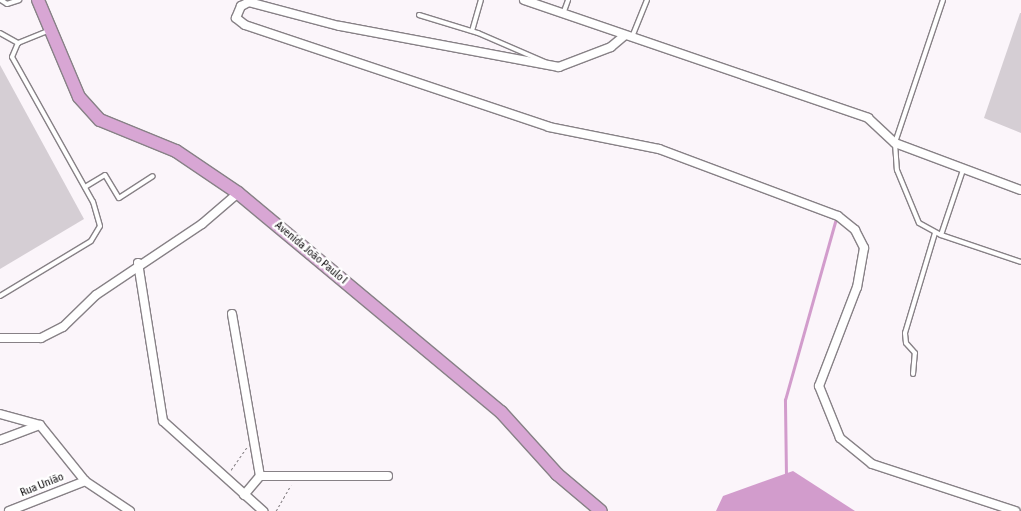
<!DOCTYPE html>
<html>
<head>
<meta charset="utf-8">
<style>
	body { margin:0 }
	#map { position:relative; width:1021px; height:511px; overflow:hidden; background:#fbf5fa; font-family:"Asap Condensed",sans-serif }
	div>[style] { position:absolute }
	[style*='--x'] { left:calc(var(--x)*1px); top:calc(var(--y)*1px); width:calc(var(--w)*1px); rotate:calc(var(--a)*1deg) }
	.water>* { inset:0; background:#d29ccc }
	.stream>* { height:2.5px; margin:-1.25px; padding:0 1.25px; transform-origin:1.25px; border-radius:1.25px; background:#d29ccc }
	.building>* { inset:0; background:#d5ced4 }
	.path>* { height:1px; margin-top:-0.5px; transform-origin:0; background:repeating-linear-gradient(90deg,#847f83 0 2.5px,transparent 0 5px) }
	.roads { filter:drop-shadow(1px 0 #878186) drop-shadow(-1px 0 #878186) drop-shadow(0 1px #878186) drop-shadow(0 -1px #878186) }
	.lane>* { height:4px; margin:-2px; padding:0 2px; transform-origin:2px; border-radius:2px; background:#fff }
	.street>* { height:8px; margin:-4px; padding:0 4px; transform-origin:4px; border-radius:4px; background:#fff }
	.primary>* { height:12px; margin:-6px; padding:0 6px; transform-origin:6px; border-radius:6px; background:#d8a6d4 }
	span { translate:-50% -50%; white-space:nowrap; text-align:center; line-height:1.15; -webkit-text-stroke:5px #fff; paint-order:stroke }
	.street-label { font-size:12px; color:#181517 }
</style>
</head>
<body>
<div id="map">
	<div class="water">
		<div style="clip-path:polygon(793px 471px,855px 511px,716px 511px,723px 496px)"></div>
	</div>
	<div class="stream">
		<div style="--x:786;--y:476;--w:76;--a:-90.8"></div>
		<div style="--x:785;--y:400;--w:185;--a:-74.3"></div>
	</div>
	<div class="building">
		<div style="clip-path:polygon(1020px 13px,1021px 13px,1021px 133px,984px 118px)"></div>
		<div style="clip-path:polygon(0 65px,84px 219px,0 269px)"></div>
	</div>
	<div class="path">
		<div style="--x:231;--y:470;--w:28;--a:-55"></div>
		<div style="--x:276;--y:511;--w:30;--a:-60"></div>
	</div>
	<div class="roads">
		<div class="lane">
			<div style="--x:1;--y:0;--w:7;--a:34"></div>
			<div style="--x:7;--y:4;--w:13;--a:-18"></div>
			<div style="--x:943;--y:0;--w:151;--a:108.6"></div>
			<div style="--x:895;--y:143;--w:27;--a:86"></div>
			<div style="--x:897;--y:170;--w:57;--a:67.5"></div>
			<div style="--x:919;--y:223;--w:25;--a:29"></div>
			<div style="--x:941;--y:235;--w:84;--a:18.6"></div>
			<div style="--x:563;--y:14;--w:15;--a:-70"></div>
			<div style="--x:419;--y:15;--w:62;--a:17"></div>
			<div style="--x:478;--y:33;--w:73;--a:23.4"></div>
			<div style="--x:472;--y:31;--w:32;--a:-74"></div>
			<div style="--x:0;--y:33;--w:21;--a:29"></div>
			<div style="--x:632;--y:37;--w:40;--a:-68"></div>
			<div style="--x:85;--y:187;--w:23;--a:-31"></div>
			<div style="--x:105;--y:175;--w:27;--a:59"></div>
			<div style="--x:119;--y:198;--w:40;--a:-32.9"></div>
			<div style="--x:941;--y:235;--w:69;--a:-71.3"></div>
			<div style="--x:0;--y:296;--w:106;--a:-31.1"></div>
			<div style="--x:91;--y:241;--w:17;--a:-59"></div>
			<div style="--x:100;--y:226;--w:25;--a:-106"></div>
			<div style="--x:93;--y:202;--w:166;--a:-119.2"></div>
			<div style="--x:12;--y:57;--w:15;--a:-67"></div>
			<div style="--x:18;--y:43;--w:32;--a:-22"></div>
			<div style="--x:913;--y:374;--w:21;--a:-85"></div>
			<div style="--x:915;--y:353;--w:13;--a:-132"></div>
			<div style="--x:906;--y:343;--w:10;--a:-96"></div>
			<div style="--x:905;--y:333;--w:104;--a:-73.3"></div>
		</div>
		<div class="street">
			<div style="--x:524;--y:0;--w:364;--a:18.9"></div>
			<div style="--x:868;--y:118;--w:37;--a:43"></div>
			<div style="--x:895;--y:143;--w:134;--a:20.5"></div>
			<div style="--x:624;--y:36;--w:17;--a:140"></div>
			<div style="--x:611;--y:47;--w:56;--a:159"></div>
			<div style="--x:559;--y:67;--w:224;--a:-169.4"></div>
			<div style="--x:339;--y:26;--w:93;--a:-165.1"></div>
			<div style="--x:249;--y:2;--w:9;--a:153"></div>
			<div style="--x:241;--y:6;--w:13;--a:113"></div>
			<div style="--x:236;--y:18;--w:11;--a:38"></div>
			<div style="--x:245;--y:25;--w:321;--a:18.5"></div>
			<div style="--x:549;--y:127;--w:112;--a:11.3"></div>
			<div style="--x:659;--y:149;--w:191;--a:20.5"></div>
			<div style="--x:838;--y:216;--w:22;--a:39"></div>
			<div style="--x:855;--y:230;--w:20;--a:63"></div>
			<div style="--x:864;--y:248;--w:40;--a:100"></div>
			<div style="--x:857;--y:287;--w:106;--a:111"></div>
			<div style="--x:819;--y:386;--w:56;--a:68"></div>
			<div style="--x:840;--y:438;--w:41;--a:39.1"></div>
			<div style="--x:872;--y:464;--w:151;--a:18.2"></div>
			<div style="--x:138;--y:263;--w:160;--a:81"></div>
			<div style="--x:163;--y:421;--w:135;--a:42"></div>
			<div style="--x:232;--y:314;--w:164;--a:80.2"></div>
			<div style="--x:260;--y:476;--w:128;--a:0"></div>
			<div style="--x:0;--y:338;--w:41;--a:0"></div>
			<div style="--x:41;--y:338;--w:25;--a:-27"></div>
			<div style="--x:63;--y:327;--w:46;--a:-44.1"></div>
			<div style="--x:96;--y:295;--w:128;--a:-33.8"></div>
			<div style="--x:202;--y:224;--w:48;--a:-40.7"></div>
			<div style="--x:0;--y:414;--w:41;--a:15.4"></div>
			<div style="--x:40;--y:425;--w:72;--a:51.2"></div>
			<div style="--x:85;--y:481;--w:54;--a:33.7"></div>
			<div style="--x:0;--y:440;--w:43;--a:-20.6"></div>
			<div style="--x:244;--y:495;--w:25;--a:-50"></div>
			<div style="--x:9;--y:511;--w:82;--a:-21.5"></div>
		</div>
		<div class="primary">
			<div style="--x:38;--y:0;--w:105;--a:67.1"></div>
			<div style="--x:79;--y:97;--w:31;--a:48"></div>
			<div style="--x:100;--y:120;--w:82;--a:22.2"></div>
			<div style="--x:176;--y:151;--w:75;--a:34.1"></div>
			<div style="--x:238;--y:193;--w:342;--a:39.8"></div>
			<div style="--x:501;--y:412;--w:84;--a:47.9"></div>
			<div style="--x:557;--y:474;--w:57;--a:40.1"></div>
		</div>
	</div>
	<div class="street-label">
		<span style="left:311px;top:253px;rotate:40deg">Avenida João Paulo I</span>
		<span style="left:42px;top:485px;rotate:-22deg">Rua União</span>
	</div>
</div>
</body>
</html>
